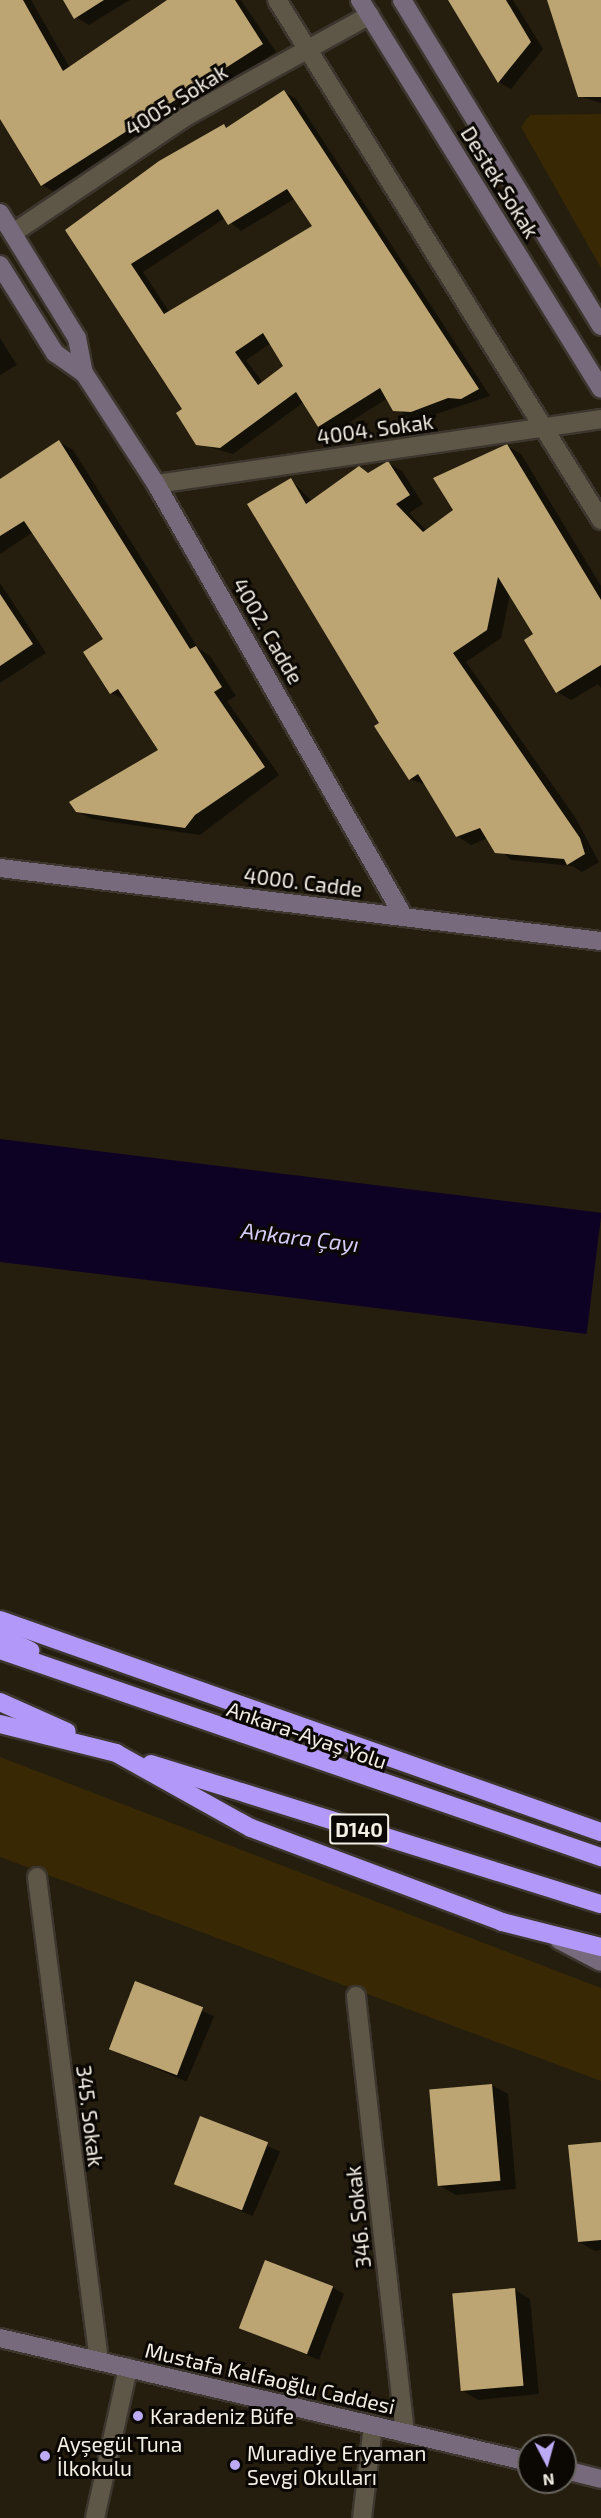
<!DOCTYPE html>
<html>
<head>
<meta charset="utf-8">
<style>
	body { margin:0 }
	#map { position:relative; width:601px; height:2518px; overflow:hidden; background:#251e0f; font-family:"Exo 2",sans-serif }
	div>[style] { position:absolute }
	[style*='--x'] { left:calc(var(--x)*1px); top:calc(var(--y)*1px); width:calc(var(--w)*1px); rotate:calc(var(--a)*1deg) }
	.green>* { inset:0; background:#382904 }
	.water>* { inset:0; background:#0e0224; transform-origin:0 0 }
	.shadow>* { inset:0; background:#0007; transform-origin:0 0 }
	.building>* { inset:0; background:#bca573; transform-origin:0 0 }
	.roads { filter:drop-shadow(2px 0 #3c362e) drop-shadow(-2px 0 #3c362e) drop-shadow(0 2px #3c362e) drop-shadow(0 -2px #3c362e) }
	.street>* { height:18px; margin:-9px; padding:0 9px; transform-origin:9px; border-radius:9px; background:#5e5646 }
	.secondary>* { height:18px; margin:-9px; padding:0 9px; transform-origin:9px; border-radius:9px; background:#776a7c }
	.highway>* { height:18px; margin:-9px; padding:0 9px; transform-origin:9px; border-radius:9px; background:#b298f9 }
	.dots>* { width:16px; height:16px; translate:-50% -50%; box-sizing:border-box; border:3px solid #0b0804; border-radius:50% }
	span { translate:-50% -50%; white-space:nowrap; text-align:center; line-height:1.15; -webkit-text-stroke:6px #0b0804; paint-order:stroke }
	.shield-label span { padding:2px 4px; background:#0b0804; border:2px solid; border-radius:4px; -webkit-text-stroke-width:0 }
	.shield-label { font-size:20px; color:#f3efe5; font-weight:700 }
	.street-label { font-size:21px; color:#f3efe5 }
	.poi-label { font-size:21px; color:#f3efe5 }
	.left { translate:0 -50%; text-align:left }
	.water-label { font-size:22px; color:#d5ccf8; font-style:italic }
	.north { position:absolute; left:517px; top:2434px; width:60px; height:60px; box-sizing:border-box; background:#0b0804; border:2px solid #68645e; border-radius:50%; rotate:174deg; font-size:16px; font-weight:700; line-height:24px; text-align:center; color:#f3efe5 }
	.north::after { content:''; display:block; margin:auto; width:21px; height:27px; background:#bcaaf5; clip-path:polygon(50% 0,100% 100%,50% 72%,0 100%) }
</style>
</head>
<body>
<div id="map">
	<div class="green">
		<div style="clip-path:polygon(601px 114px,601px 268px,521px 127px,530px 115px)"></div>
		<div style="clip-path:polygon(0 1757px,601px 1988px,601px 2081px,0 1857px)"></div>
	</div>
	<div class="water">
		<div style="left:0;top:1139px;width:606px;height:122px;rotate:7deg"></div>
	</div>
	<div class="shadow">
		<div style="clip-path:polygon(0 0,31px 0,70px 68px,170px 0,241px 0,276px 52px,56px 193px,42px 185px,0 114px)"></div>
		<div style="clip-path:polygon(64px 0,130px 0,89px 25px,76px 17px)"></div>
		<div style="clip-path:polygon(449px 0,513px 0,543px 49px,511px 89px,499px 82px)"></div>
		<div style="clip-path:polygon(548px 0,601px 0,601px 103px,579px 96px)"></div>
		<div style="clip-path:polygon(evenodd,284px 92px,296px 99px,490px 396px,424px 418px,408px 418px,388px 398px,331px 434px,319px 426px,304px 402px,233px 454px,198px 444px,184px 409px,67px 230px,284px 92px,296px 198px,314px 226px,170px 313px,143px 272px,225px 218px,241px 231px,296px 198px,284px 92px,271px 343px,285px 367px,263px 383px,246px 360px,271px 343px)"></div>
		<div style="clip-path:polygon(0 338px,17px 365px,0 375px)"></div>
		<div style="clip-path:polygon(59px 442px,73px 450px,198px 648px,210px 656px,236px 696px,227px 701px,279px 775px,200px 835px,92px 819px,77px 811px,160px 751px,127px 700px,111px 693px,105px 640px,33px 532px,0 554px,0 480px)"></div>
		<div style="clip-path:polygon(507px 446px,521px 454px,601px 586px,601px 688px,598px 684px,571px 700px,557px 692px,535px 635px,510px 594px,501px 638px,466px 662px,575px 817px,599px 862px,582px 872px,572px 866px,511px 860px,488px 838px,471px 845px,457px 836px,426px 785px,410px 779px,381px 723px,291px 480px,312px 501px,359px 468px,370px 474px,388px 463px,402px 471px,423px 504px,409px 513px,427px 531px,455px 510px)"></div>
		<div style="clip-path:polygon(0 583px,46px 653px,0 683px)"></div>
		<div style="left:136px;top:1983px;width:85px;height:71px;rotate:23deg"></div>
		<div style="clip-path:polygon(492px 2085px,508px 2094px,516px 2189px,456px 2195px,440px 2186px)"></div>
		<div style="left:201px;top:2118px;width:86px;height:70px;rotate:23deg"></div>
		<div style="clip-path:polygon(601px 2144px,601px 2250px,595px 2251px,579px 2242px)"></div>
		<div style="clip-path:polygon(332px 2287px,344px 2294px,319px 2360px,240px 2327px)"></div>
		<div style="clip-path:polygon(515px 2290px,530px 2299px,539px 2394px,478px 2400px,463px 2391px)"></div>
	</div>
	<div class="building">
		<div style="clip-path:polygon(0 0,23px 0,63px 71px,167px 0,235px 0,263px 44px,41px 186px,0 119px)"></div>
		<div style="clip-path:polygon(63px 0,104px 0,74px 19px)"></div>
		<div style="clip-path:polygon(448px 0,506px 0,531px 42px,498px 83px)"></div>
		<div style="clip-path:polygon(547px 0,601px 0,601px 97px,578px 97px)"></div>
		<div style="clip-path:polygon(evenodd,284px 90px,479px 389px,461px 399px,448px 398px,411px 412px,393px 411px,380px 388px,318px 427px,296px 392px,220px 448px,196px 445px,176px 413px,182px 409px,65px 230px,159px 161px,224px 124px,226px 128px,284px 90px,287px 189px,312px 226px,164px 314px,131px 264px,218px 209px,228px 225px,287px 189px,284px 90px,263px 333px,283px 366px,258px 385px,235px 352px,263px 333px)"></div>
		<div style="clip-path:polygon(59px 440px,190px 649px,196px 646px,222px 687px,214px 692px,265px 767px,195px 815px,185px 828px,76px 812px,69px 802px,158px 750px,118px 689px,110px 694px,83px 652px,103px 639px,24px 521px,0 536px,0 479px)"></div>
		<div style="clip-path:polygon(507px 444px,601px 600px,601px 665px,556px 693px,524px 640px,533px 634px,498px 577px,487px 630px,453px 653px,580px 838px,585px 854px,567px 865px,564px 859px,495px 853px,480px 828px,456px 837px,418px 774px,409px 780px,374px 726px,379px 723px,247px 504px,291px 478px,306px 504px,359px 466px,368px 473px,388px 461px,410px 495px,396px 504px,423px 532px,453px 510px,433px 478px)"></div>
		<div style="clip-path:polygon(0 594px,33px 644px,0 666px)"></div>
		<div style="left:135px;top:1981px;width:73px;height:73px;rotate:21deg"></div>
		<div style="left:492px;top:2084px;width:97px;height:63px;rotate:85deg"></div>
		<div style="left:200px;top:2116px;width:73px;height:73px;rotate:21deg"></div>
		<div style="clip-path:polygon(601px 2142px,601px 2240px,578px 2242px,568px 2145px)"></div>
		<div style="left:265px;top:2260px;width:73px;height:73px;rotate:21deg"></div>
		<div style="left:515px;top:2288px;width:98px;height:63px;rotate:85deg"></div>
	</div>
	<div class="roads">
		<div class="street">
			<div style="--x:277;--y:0;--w:613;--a:58.07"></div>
			<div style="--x:13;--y:233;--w:210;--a:-33.9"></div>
			<div style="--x:187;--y:116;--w:209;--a:-28.9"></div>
			<div style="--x:156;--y:484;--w:450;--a:-8.3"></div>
			<div style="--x:37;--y:1877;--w:488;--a:82.7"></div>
			<div style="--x:356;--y:1996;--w:440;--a:83.6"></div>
			<div style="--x:95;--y:2518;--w:154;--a:-77.6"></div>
			<div style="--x:362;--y:2518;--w:93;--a:-83.2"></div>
		</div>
		<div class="secondary">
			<div style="--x:360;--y:0;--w:457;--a:58.2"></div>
			<div style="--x:402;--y:0;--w:382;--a:58.6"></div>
			<div style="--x:0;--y:213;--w:147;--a:58.4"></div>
			<div style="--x:77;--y:338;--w:36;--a:79"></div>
			<div style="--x:0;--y:265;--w:104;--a:58"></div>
			<div style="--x:55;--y:353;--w:35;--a:35"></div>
			<div style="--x:84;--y:373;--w:132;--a:57"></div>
			<div style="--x:156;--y:484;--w:499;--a:60.2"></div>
			<div style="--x:0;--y:868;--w:605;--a:6.93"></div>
			<div style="--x:559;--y:1940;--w:47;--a:27.6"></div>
			<div style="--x:0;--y:2338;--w:543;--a:13.19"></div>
			<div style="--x:565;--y:2470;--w:37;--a:14"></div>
		</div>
		<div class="highway">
			<div style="--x:0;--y:1620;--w:637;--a:19.43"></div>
			<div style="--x:0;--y:1636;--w:34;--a:26"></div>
			<div style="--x:0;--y:1650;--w:636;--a:19.01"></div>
			<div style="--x:0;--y:1702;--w:73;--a:24.1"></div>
			<div style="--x:0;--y:1724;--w:120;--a:14"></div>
			<div style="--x:116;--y:1753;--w:154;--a:29.1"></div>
			<div style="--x:251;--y:1828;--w:268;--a:20.5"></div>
			<div style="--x:502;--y:1922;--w:102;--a:14.2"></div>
			<div style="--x:151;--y:1764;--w:471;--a:17.3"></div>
		</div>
	</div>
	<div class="dots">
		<div style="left:138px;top:2416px;background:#bcaaf5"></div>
		<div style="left:45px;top:2456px;background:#bcaaf5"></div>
		<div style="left:235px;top:2465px;background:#bcaaf5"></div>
	</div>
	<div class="shield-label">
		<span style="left:359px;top:1829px">D140</span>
	</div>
	<div class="street-label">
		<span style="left:176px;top:100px;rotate:-32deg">4005. Sokak</span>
		<span style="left:500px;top:182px;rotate:58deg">Destek Sokak</span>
		<span style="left:375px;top:429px;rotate:-8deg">4004. Sokak</span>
		<span style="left:268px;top:631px;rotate:60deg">4002. Cadde</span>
		<span style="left:303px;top:882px;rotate:7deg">4000. Cadde</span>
		<span style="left:307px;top:1735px;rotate:19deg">Ankara-Ayaş Yolu</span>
		<span style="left:90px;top:2116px;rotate:83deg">345. Sokak</span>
		<span style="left:358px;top:2217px;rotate:-96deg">346. Sokak</span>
		<span style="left:270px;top:2378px;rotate:13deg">Mustafa Kalfaoğlu Caddesi</span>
	</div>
	<div class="poi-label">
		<span class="left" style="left:150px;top:2416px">Karadeniz Büfe</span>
		<span class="left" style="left:57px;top:2456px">Ayşegül Tuna<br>İlkokulu</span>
		<span class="left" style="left:247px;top:2465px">Muradiye Eryaman<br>Sevgi Okulları</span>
	</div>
	<div class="water-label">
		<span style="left:300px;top:1237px;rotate:7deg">Ankara Çayı</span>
	</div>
	<div class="north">N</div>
</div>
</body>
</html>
